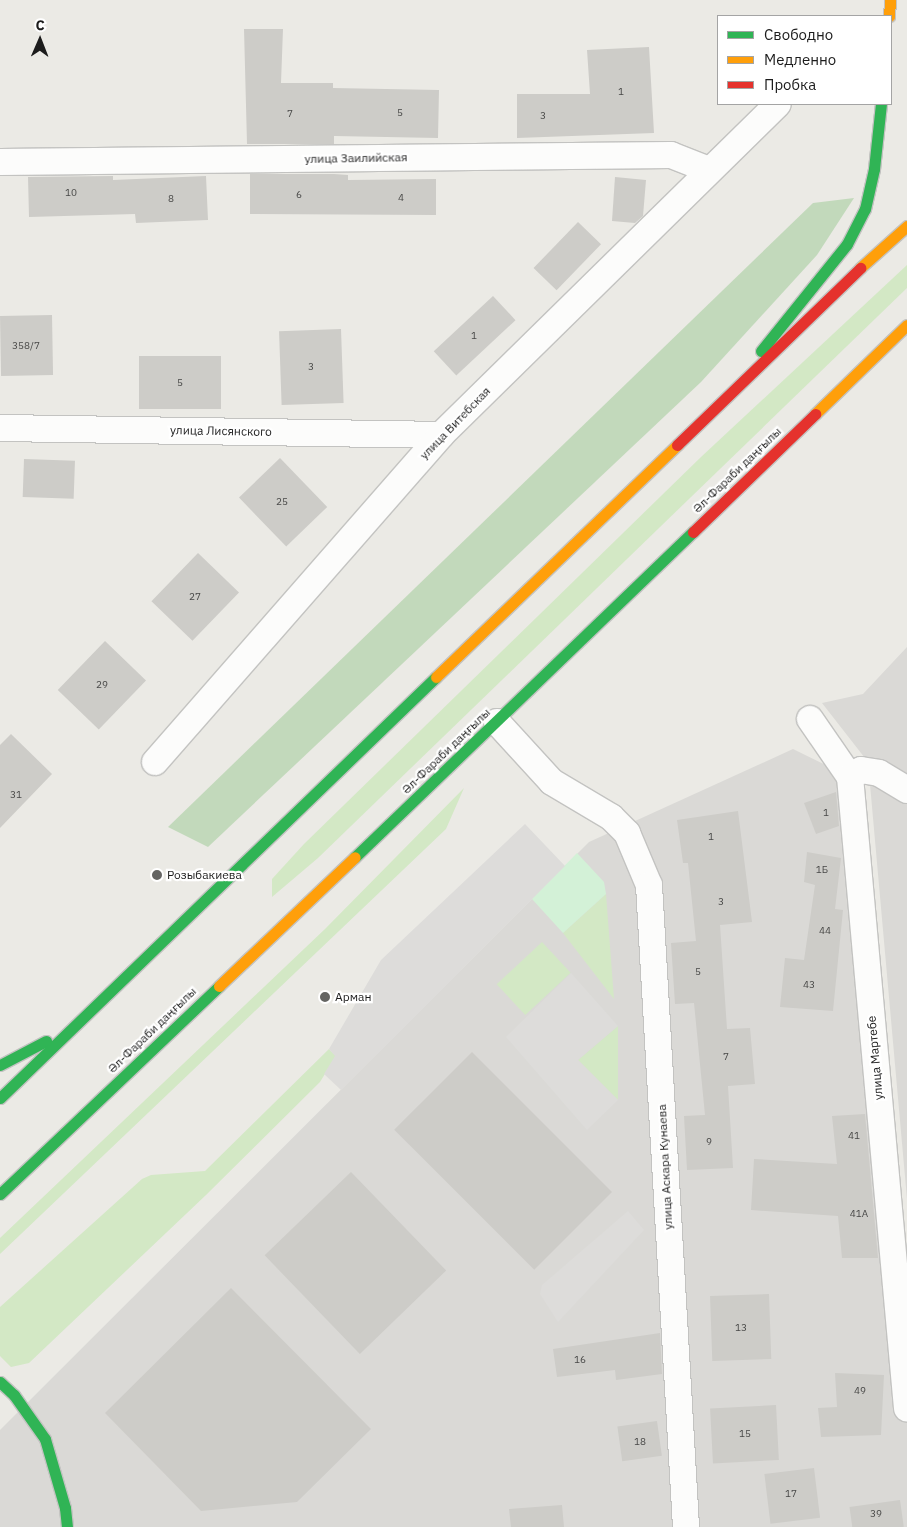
<!DOCTYPE html>
<html>
<head>
<meta charset="utf-8">
<style>
	body { margin:0 }
	#map { position:relative; width:907px; height:1527px; overflow:hidden; background:#ebeae5; font-family:"IBM Plex Sans",sans-serif }
	div>[style] { position:absolute }
	[style*='--x'] { left:calc(var(--x)*1px); top:calc(var(--y)*1px); width:calc(var(--w)*1px); rotate:calc(var(--a)*1deg) }
	.residential>* { inset:0; background:#dad9d6 }
	.grass>* { inset:0; background:#d3e8c5; transform-origin:0 0 }
	.forest>* { inset:0; background:#c2d9bb }
	.park>* { inset:0; background:#d3f1d7 }
	.parking>* { inset:0; background:#dddcda }
	.building>* { inset:0; background:#cdccc8; transform-origin:0 0 }
	.roads { filter:drop-shadow(1px 0 #c3c3c1) drop-shadow(-1px 0 #c3c3c1) drop-shadow(0 1px #c3c3c1) drop-shadow(0 -1px #c3c3c1) }
	.street>* { height:26px; margin:-13px; padding:0 13px; transform-origin:13px; border-radius:13px; background:#fcfcfb }
	.fast>* { height:11px; margin:-5.5px; padding:0 5.5px; transform-origin:5.5px; border-radius:5.5px; background:#30b455 }
	.slow>* { height:11px; margin:-5.5px; padding:0 5.5px; transform-origin:5.5px; border-radius:5.5px; background:#ff9f0a }
	.jam>* { height:11px; margin:-5.5px; padding:0 5.5px; transform-origin:5.5px; border-radius:5.5px; background:#e5322d }
	.dots>* { width:14px; height:14px; translate:-50% -50%; box-sizing:border-box; border:2px solid #fff; border-radius:50% }
	span { translate:-50% -50%; white-space:nowrap; text-align:center; line-height:1.15; -webkit-text-stroke:4.5px #fff; paint-order:stroke }
	.number-label { font-size:10px; color:#484847 }
	.number-label span { -webkit-text-stroke-width:0 }
	.street-label { font-size:12px; color:#1c1c1c }
	.poi-label { font-size:12px; color:#1c1c1c }
	.left { translate:0 -50%; text-align:left }
	.legend { position:absolute; left:717px; top:15px; width:175px; height:90px; box-sizing:border-box; background:#fff; border:1px solid #a4a4a4; margin:0; padding:6px 9px; list-style:none; font-size:15px; color:#1c1c1c }
	.legend li { display:flex; align-items:center; gap:10px; height:25px }
	.legend b { width:25px; border:1px solid #a4a4a4 }
	.north { position:absolute; left:15px; top:15px; width:50px; height:50px; -webkit-text-stroke:4px #fff; paint-order:stroke; rotate:1deg; font-size:14px; font-weight:700; line-height:20px; text-align:center; color:#1c1c1c }
	.north::after { content:''; display:block; margin:auto; width:18px; height:22px; background:#1c1c1c; clip-path:polygon(50% 0,100% 100%,50% 72%,0 100%) }
</style>
</head>
<body>
<div id="map">
	<div class="residential">
		<div style="clip-path:polygon(907px 647px,907px 1199px,868px 762px,822px 703px,863px 694px)"></div>
		<div style="clip-path:polygon(793px 749px,850px 777px,907px 1408px,907px 1527px,0 1527px,0 1430px,589px 842px)"></div>
	</div>
	<div class="grass">
		<div style="clip-path:polygon(907px 265px,907px 288px,318px 858px,272px 897px,272px 879px,304px 844px,701px 457px)"></div>
		<div style="clip-path:polygon(464px 788px,446px 829px,0 1254px,0 1238px,325px 929px)"></div>
		<div style="clip-path:polygon(606px 894px,614px 999px,563px 933px)"></div>
		<div style="left:542px;top:942px;width:42px;height:62px;rotate:47deg"></div>
		<div style="clip-path:polygon(618px 1026px,618px 1100px,578px 1060px)"></div>
		<div style="clip-path:polygon(329px 1049px,336px 1056px,320px 1082px,206px 1195px,29px 1363px,11px 1367px,0 1356px,0 1307px,142px 1179px,151px 1175px,205px 1171px)"></div>
	</div>
	<div class="forest">
		<div style="clip-path:polygon(854px 198px,817px 255px,701px 382px,208px 847px,168px 827px,813px 203px)"></div>
	</div>
	<div class="park">
		<div style="clip-path:polygon(577px 853px,604px 882px,606px 894px,563px 933px,532px 899px)"></div>
	</div>
	<div class="parking">
		<div style="clip-path:polygon(525px 824px,565px 866px,341px 1090px,324px 1074px,335px 1056px,329px 1049px,381px 960px)"></div>
		<div style="clip-path:polygon(571px 973px,618px 1026px,578px 1060px,618px 1100px,587px 1130px,506px 1037px)"></div>
		<div style="clip-path:polygon(628px 1211px,644px 1230px,558px 1322px,540px 1294px,542px 1285px)"></div>
	</div>
	<div class="building">
		<div style="clip-path:polygon(244px 29px,283px 29px,281px 83px,333px 83px,333px 88px,439px 90px,438px 138px,334px 136px,334px 144px,247px 144px)"></div>
		<div style="clip-path:polygon(649px 47px,654px 133px,517px 138px,517px 94px,590px 94px,587px 50px)"></div>
		<div style="clip-path:polygon(250px 174px,334px 174px,348px 175px,348px 180px,436px 179px,436px 215px,250px 214px)"></div>
		<div style="clip-path:polygon(113px 176px,113px 180px,206px 176px,208px 220px,136px 223px,135px 214px,29px 217px,28px 177px)"></div>
		<div style="clip-path:polygon(615px 177px,646px 180px,643px 216px,635px 223px,612px 221px)"></div>
		<div style="left:578px;top:222px;width:32px;height:64px;rotate:44deg"></div>
		<div style="left:493px;top:296px;width:33px;height:81px;rotate:47deg"></div>
		<div style="left:52px;top:315px;width:60px;height:52px;rotate:89deg"></div>
		<div style="left:341px;top:329px;width:74px;height:62px;rotate:88deg"></div>
		<div style="left:139px;top:356px;width:82px;height:53px"></div>
		<div style="left:280px;top:458px;width:68px;height:57px;rotate:46deg"></div>
		<div style="left:24px;top:459px;width:51px;height:38px;rotate:2deg"></div>
		<div style="left:198px;top:553px;width:57px;height:67px;rotate:44deg"></div>
		<div style="left:105px;top:641px;width:57px;height:68px;rotate:44deg"></div>
		<div style="clip-path:polygon(11px 734px,52px 774px,0 828px,0 745px)"></div>
		<div style="clip-path:polygon(836px 792px,839px 826px,816px 834px,804px 803px)"></div>
		<div style="clip-path:polygon(738px 811px,752px 922px,720px 925px,727px 1029px,750px 1028px,755px 1084px,728px 1086px,733px 1168px,687px 1170px,684px 1116px,705px 1115px,694px 1003px,675px 1004px,671px 943px,696px 941px,688px 863px,683px 863px,677px 820px)"></div>
		<div style="clip-path:polygon(807px 852px,841px 858px,835px 909px,843px 910px,833px 1011px,780px 1007px,785px 958px,804px 960px,815px 885px,804px 882px)"></div>
		<div style="left:472px;top:1052px;width:198px;height:110px;rotate:45deg"></div>
		<div style="clip-path:polygon(865px 1114px,878px 1258px,842px 1258px,838px 1216px,751px 1210px,754px 1159px,837px 1164px,832px 1116px)"></div>
		<div style="left:351px;top:1172px;width:137px;height:120px;rotate:46deg"></div>
		<div style="clip-path:polygon(231px 1288px,371px 1429px,297px 1502px,201px 1511px,105px 1413px)"></div>
		<div style="left:769px;top:1294px;width:65px;height:59px;rotate:88deg"></div>
		<div style="clip-path:polygon(660px 1333px,662px 1374px,616px 1380px,615px 1370px,557px 1377px,553px 1349px)"></div>
		<div style="clip-path:polygon(835px 1373px,884px 1375px,881px 1435px,821px 1437px,818px 1408px,837px 1407px)"></div>
		<div style="left:776px;top:1405px;width:55px;height:66px;rotate:87deg"></div>
		<div style="left:657px;top:1421px;width:35px;height:40px;rotate:82deg"></div>
		<div style="left:814px;top:1468px;width:50px;height:50px;rotate:83deg"></div>
		<div style="left:900px;top:1500px;width:27px;height:51px;rotate:82deg"></div>
		<div style="clip-path:polygon(562px 1505px,564px 1527px,511px 1527px,509px 1509px)"></div>
	</div>
	<div class="roads">
		<div class="street">
			<div style="--x:0;--y:162;--w:671;--a:-0.6"></div>
			<div style="--x:671;--y:155;--w:41;--a:21.5"></div>
			<div style="--x:0;--y:428;--w:441;--a:0.9"></div>
			<div style="--x:810;--y:719;--w:70;--a:55.4"></div>
			<div style="--x:850;--y:777;--w:634;--a:84.84"></div>
			<div style="--x:497;--y:722;--w:81;--a:47.5"></div>
			<div style="--x:552;--y:782;--w:69;--a:30.7"></div>
			<div style="--x:611;--y:817;--w:23;--a:45"></div>
			<div style="--x:627;--y:833;--w:56;--a:67.1"></div>
			<div style="--x:649;--y:885;--w:643;--a:86.7"></div>
			<div style="--x:155;--y:762;--w:434;--a:-48.8"></div>
			<div style="--x:441;--y:435;--w:472;--a:-44.5"></div>
			<div style="--x:850;--y:777;--w:13;--a:-32"></div>
			<div style="--x:861;--y:770;--w:18;--a:9"></div>
			<div style="--x:879;--y:773;--w:33;--a:31"></div>
		</div>
		<div class="fast">
			<div style="--x:761;--y:351;--w:137;--a:-51.2"></div>
			<div style="--x:847;--y:244;--w:39;--a:-63"></div>
			<div style="--x:865;--y:209;--w:41;--a:-77.3"></div>
			<div style="--x:874;--y:169;--w:65;--a:-83.9"></div>
			<div style="--x:355;--y:857;--w:469;--a:-43.9"></div>
			<div style="--x:0;--y:1065;--w:52;--a:-27.6"></div>
			<div style="--x:0;--y:1098;--w:606;--a:-44"></div>
			<div style="--x:0;--y:1194;--w:302;--a:-43.5"></div>
			<div style="--x:0;--y:1382;--w:19;--a:43"></div>
			<div style="--x:14;--y:1395;--w:54;--a:54.8"></div>
			<div style="--x:45;--y:1439;--w:72;--a:73.8"></div>
			<div style="--x:65;--y:1508;--w:19;--a:84"></div>
		</div>
		<div class="slow">
			<div style="--x:889;--y:16;--w:16;--a:-86"></div>
			<div style="--x:860;--y:268;--w:63;--a:-41.8"></div>
			<div style="--x:815;--y:414;--w:128;--a:-44.1"></div>
			<div style="--x:436;--y:677;--w:335;--a:-43.9"></div>
			<div style="--x:219;--y:986;--w:187;--a:-43.5"></div>
		</div>
		<div class="jam">
			<div style="--x:677;--y:445;--w:255;--a:-44"></div>
			<div style="--x:693;--y:532;--w:170;--a:-44"></div>
		</div>
	</div>
	<div class="dots">
		<div style="left:157px;top:875px;background:#646462"></div>
		<div style="left:325px;top:997px;background:#646462"></div>
	</div>
	<div class="number-label">
		<span style="left:621px;top:92px">1</span>
		<span style="left:400px;top:113px">5</span>
		<span style="left:290px;top:114px">7</span>
		<span style="left:543px;top:116px">3</span>
		<span style="left:71px;top:193px">10</span>
		<span style="left:299px;top:195px">6</span>
		<span style="left:401px;top:198px">4</span>
		<span style="left:171px;top:199px">8</span>
		<span style="left:474px;top:336px">1</span>
		<span style="left:26px;top:346px">358/7</span>
		<span style="left:311px;top:367px">3</span>
		<span style="left:180px;top:383px">5</span>
		<span style="left:282px;top:502px">25</span>
		<span style="left:195px;top:597px">27</span>
		<span style="left:102px;top:685px">29</span>
		<span style="left:16px;top:795px">31</span>
		<span style="left:826px;top:813px">1</span>
		<span style="left:711px;top:837px">1</span>
		<span style="left:822px;top:870px">1Б</span>
		<span style="left:721px;top:902px">3</span>
		<span style="left:825px;top:931px">44</span>
		<span style="left:698px;top:972px">5</span>
		<span style="left:809px;top:985px">43</span>
		<span style="left:726px;top:1057px">7</span>
		<span style="left:854px;top:1136px">41</span>
		<span style="left:709px;top:1142px">9</span>
		<span style="left:859px;top:1214px">41А</span>
		<span style="left:741px;top:1328px">13</span>
		<span style="left:580px;top:1360px">16</span>
		<span style="left:860px;top:1391px">49</span>
		<span style="left:745px;top:1434px">15</span>
		<span style="left:640px;top:1442px">18</span>
		<span style="left:791px;top:1494px">17</span>
		<span style="left:876px;top:1514px">39</span>
	</div>
	<div class="street-label">
		<span style="left:356px;top:158px;rotate:-1deg">улица Заилийская</span>
		<span style="left:455px;top:423px;rotate:-46deg">улица Витебская</span>
		<span style="left:221px;top:431px;rotate:1deg">улица Лисянского</span>
		<span style="left:737px;top:470px;rotate:-44deg">Әл-Фараби даңғылы</span>
		<span style="left:446px;top:751px;rotate:-44deg">Әл-Фараби даңғылы</span>
		<span style="left:152px;top:1030px;rotate:-44deg">Әл-Фараби даңғылы</span>
		<span style="left:875px;top:1058px;rotate:-95deg">улица Мартебе</span>
		<span style="left:665px;top:1167px;rotate:-93deg">улица Аскара Кунаева</span>
	</div>
	<div class="poi-label">
		<span class="left" style="left:167px;top:875px">Розыбакиева</span>
		<span class="left" style="left:335px;top:997px">Арман</span>
	</div>
	<ul class="legend">
	<li><b style="height:6px;background:#30b455"></b>Свободно</li>
	<li><b style="height:6px;background:#ff9f0a"></b>Медленно</li>
	<li><b style="height:6px;background:#e5322d"></b>Пробка</li>
	</ul>
	<div class="north">С</div>
</div>
</body>
</html>
